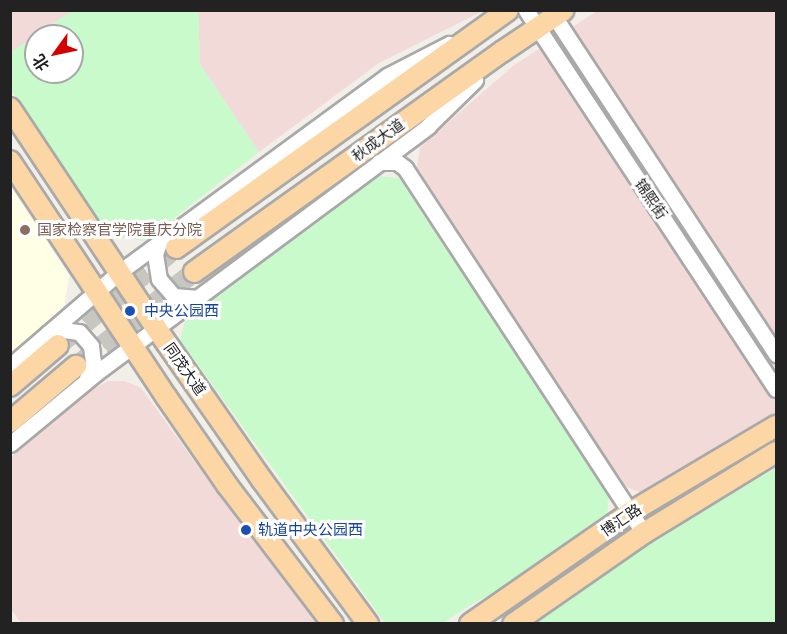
<!DOCTYPE html>
<html>
<head>
<meta charset="utf-8">
<style>
	body { margin:0 }
	#map { position:relative; width:787px; height:634px; overflow:hidden; background:#f2efe9; font-family:Mulish,"Noto Sans SC",sans-serif }
	div>[style] { position:absolute }
	[style*='--x'] { left:calc(var(--x)*1px); top:calc(var(--y)*1px); width:calc(var(--w)*1px); rotate:calc(var(--a)*1deg) }
	.commercial>* { inset:0; background:#f2dad9 }
	.education>* { inset:0; background:#ffffe5 }
	.park>* { inset:0; background:#c8facc }
	.major-tunnel>* { height:20px; margin-top:-10px; transform-origin:0; background:repeating-linear-gradient(90deg,#c8c6c1 0 20px,transparent 0 30px) }
	.roads { filter:drop-shadow(2px 0 #a9a9a9) drop-shadow(-2px 0 #a9a9a9) drop-shadow(0 2px #a9a9a9) drop-shadow(0 -2px #a9a9a9) }
	.minor>* { height:15px; margin:-7.5px; padding:0 7.5px; transform-origin:7.5px; border-radius:7.5px; background:#fff }
	.major>* { height:20px; margin:-10px; padding:0 10px; transform-origin:10px; border-radius:10px; background:#fcd6a4 }
	.dots>* { width:16px; height:16px; translate:-50% -50%; box-sizing:border-box; border:3px solid #fff; border-radius:50% }
	span { translate:-50% -50%; white-space:nowrap; text-align:center; line-height:1.15; -webkit-text-stroke:6px #fff; paint-order:stroke }
	.street-label { font-size:15px; color:#222 }
	.education-label { font-size:15px; color:#785e54 }
	.left { translate:0 -50%; text-align:left }
	.transit-label { font-size:15px; color:#164399 }
	.frame { position:absolute; inset:0; border:12px solid #222; pointer-events:none }
	.north { position:absolute; left:24px; top:24px; width:60px; height:60px; box-sizing:border-box; background:#fff; border:2px solid #a7a7a7; border-radius:50%; rotate:237deg; font-size:16px; font-weight:700; line-height:24px; text-align:center; color:#222 }
	.north::after { content:''; display:block; margin:auto; width:21px; height:27px; background:#d40000; clip-path:polygon(50% 0,100% 100%,50% 72%,0 100%) }
</style>
</head>
<body>
<div id="map">
	<div class="commercial">
		<div style="clip-path:polygon(11px 11px,73px 11px,11px 52px)"></div>
		<div style="clip-path:polygon(198px 11px,483px 11px,379px 63px,259px 152px,200px 64px)"></div>
		<div style="clip-path:polygon(597px 11px,776px 11px,776px 412px,642px 493px,624px 486px,417px 167px,420px 147px,513px 66px)"></div>
		<div style="clip-path:polygon(108px 381px,125px 381px,141px 388px,251px 539px,298px 589px,324px 623px,21px 623px,11px 609px,10px 458px,92px 390px)"></div>
	</div>
	<div class="education">
		<div style="clip-path:polygon(10px 185px,69px 275px,64px 309px,11px 355px)"></div>
	</div>
	<div class="park">
		<div style="clip-path:polygon(evenodd,73px 10px,198px 11px,200px 64px,259px 152px,145px 241px,110px 236px,11px 90px,11px 52px,73px 10px,36px 36px,72px 36px,72px 72px,36px 72px,36px 36px)"></div>
		<div style="clip-path:polygon(377px 176px,399px 178px,609px 495px,607px 516px,524px 575px,469px 606px,443px 623px,385px 623px,180px 340px,185px 321px)"></div>
		<div style="clip-path:polygon(776px 468px,776px 623px,531px 623px,652px 541px)"></div>
	</div>
	<div class="major-tunnel">
		<div style="--x:62;--y:342;--w:148;--a:-39.5"></div>
		<div style="--x:79;--y:364;--w:147;--a:-38.7"></div>
	</div>
	<div class="roads">
		<div class="minor">
			<div style="--x:526;--y:10;--w:454;--a:56.6"></div>
			<div style="--x:550;--y:10;--w:412;--a:56.7"></div>
			<div style="--x:379;--y:162;--w:18;--a:0"></div>
			<div style="--x:397;--y:162;--w:10;--a:37"></div>
			<div style="--x:405;--y:168;--w:436;--a:56.8"></div>
			<div style="--x:159;--y:243;--w:12;--a:110"></div>
			<div style="--x:155;--y:254;--w:25;--a:81"></div>
			<div style="--x:159;--y:279;--w:23;--a:49"></div>
			<div style="--x:174;--y:296;--w:24;--a:5"></div>
			<div style="--x:48;--y:333;--w:16;--a:-11"></div>
			<div style="--x:64;--y:330;--w:15;--a:8"></div>
			<div style="--x:79;--y:332;--w:18;--a:49"></div>
			<div style="--x:91;--y:346;--w:16;--a:83"></div>
			<div style="--x:93;--y:362;--w:20;--a:110"></div>
			<div style="--x:10;--y:366;--w:143;--a:-40.7"></div>
			<div style="--x:118;--y:273;--w:333;--a:-36.2"></div>
			<div style="--x:387;--y:76;--w:70;--a:-27.3"></div>
			<div style="--x:10;--y:444;--w:112;--a:-39.5"></div>
			<div style="--x:96;--y:373;--w:414;--a:-36.6"></div>
			<div style="--x:428;--y:126;--w:66;--a:-44.4"></div>
		</div>
		<div class="major">
			<div style="--x:10;--y:108;--w:264;--a:56.4"></div>
			<div style="--x:156;--y:328;--w:185;--a:55.1"></div>
			<div style="--x:262;--y:480;--w:179;--a:53.6"></div>
			<div style="--x:10;--y:161;--w:284;--a:56.5"></div>
			<div style="--x:167;--y:398;--w:106;--a:55.4"></div>
			<div style="--x:227;--y:485;--w:175;--a:52.7"></div>
			<div style="--x:176;--y:248;--w:408;--a:-35.6"></div>
			<div style="--x:194;--y:272;--w:380;--a:-35.6"></div>
			<div style="--x:503;--y:51;--w:73;--a:-33.9"></div>
			<div style="--x:10;--y:386;--w:63;--a:-40.5"></div>
			<div style="--x:10;--y:422;--w:87;--a:-40.3"></div>
			<div style="--x:470;--y:624;--w:196;--a:-34.8"></div>
			<div style="--x:631;--y:512;--w:169;--a:-30.7"></div>
			<div style="--x:513;--y:624;--w:160;--a:-34.8"></div>
			<div style="--x:644;--y:533;--w:155;--a:-31.5"></div>
		</div>
	</div>
	<div class="dots">
		<div style="left:25px;top:230px;background:#8d6e63"></div>
		<div style="left:130px;top:311px;background:#1a4fb4"></div>
		<div style="left:246px;top:530px;background:#1a4fb4"></div>
	</div>
	<div class="street-label">
		<span style="left:378px;top:140px;rotate:-36deg">秋成大道</span>
		<span style="left:651px;top:199px;rotate:56deg">锦熙街</span>
		<span style="left:185px;top:369px;rotate:55deg">同茂大道</span>
		<span style="left:621px;top:520px;rotate:-34deg">博汇路</span>
	</div>
	<div class="education-label">
		<span class="left" style="left:37px;top:230px">国家检察官学院重庆分院</span>
	</div>
	<div class="transit-label">
		<span class="left" style="left:144px;top:311px">中央公园西</span>
		<span class="left" style="left:258px;top:530px">轨道中央公园西</span>
	</div>
	<div class="frame"></div>
	<div class="north">北</div>
</div>
</body>
</html>
